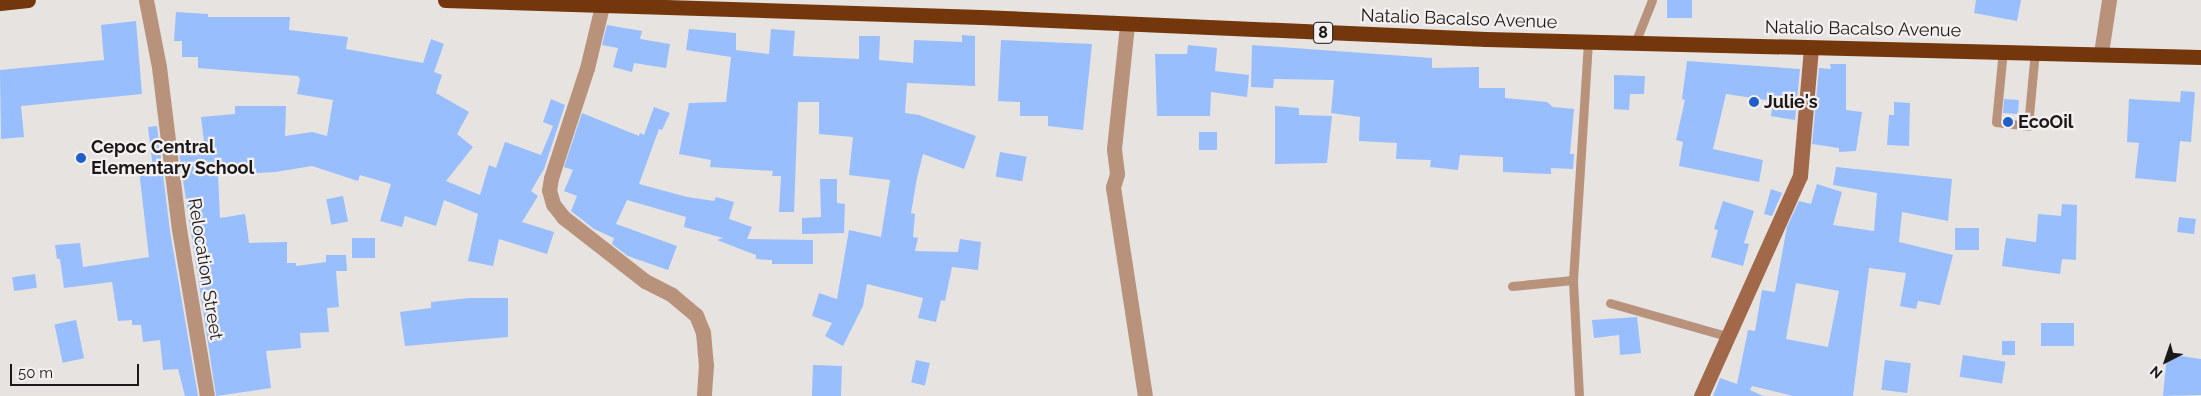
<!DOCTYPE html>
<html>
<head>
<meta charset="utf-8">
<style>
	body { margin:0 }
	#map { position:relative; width:2201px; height:396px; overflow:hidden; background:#e6e3e1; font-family:Raleway,sans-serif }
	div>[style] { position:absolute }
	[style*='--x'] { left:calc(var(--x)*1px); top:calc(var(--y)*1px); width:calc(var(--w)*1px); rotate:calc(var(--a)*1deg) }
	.building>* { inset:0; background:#98befe; transform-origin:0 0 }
	.lane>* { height:9px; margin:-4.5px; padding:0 4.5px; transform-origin:4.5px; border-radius:4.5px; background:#b9927c }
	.street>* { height:15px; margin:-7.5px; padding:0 7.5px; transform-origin:7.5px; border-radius:7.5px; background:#b9927c }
	.secondary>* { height:15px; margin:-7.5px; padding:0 7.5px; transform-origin:7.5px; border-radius:7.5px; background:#a16949 }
	.highway>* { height:15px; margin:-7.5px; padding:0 7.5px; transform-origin:7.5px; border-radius:7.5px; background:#74370c }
	.dots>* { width:14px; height:14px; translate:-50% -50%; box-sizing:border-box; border:2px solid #f4f0ef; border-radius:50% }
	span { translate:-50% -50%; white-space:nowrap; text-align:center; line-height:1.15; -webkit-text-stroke:4.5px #f4f0ef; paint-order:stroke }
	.shield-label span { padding:1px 4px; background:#f4f0ef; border:1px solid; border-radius:4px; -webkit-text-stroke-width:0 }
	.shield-label { font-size:16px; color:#1a1818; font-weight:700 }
	.street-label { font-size:18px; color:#1a1818 }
	.poi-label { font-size:18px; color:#1a1818; font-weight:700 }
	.left { translate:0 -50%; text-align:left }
	.north { position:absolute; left:2141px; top:336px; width:50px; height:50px; -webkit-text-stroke:4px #f4f0ef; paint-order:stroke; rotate:221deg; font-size:14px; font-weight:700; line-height:20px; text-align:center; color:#1a1818 }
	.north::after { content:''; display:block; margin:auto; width:18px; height:22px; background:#1a1818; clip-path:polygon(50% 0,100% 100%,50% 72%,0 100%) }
	.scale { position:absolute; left:10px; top:364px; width:129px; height:22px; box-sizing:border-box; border:2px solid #1a1818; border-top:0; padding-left:6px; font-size:15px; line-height:18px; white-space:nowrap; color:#1a1818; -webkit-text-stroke:4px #f4f0ef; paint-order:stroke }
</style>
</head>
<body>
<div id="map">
	<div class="building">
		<div style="left:1667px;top:0;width:25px;height:18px"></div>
		<div style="clip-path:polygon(1976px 0,2021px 0,2017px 21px,1974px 13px)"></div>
		<div style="clip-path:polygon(176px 12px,208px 14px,208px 17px,290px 17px,289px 30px,348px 37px,346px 49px,423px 63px,431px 39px,444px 44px,434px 72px,442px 75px,436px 93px,469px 112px,457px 134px,473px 147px,446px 181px,480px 195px,489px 165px,496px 168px,505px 142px,541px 155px,553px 126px,543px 122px,551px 99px,565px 105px,544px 169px,531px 191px,538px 196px,522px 222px,554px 232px,547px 254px,499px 239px,493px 266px,468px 261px,478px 214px,444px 200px,436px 226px,405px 216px,402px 227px,380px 221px,391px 184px,360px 175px,358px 181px,312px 166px,275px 172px,243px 174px,243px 171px,218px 174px,220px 218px,245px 214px,249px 243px,287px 242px,287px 263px,296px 263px,296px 266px,326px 262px,326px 255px,346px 255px,347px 271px,336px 271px,339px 307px,327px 308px,329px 332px,300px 333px,301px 348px,266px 351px,271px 388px,216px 396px,178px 147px,204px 142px,201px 117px,235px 114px,235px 106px,286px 106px,285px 136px,312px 132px,327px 136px,333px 100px,297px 94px,300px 79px,298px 76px,198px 68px,198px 57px,182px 57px,182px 41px,174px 41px)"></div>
		<div style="clip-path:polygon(136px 21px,142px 94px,21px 106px,24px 137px,1px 139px,0 70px,104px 60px,101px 25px)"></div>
		<div style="clip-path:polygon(607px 25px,642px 31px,640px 39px,670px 44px,666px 68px,634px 63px,632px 72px,613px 67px,618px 48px,602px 45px)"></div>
		<div style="clip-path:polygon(689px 29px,736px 33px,736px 50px,769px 54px,771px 29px,795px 31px,793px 56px,859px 59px,859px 36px,880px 36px,879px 60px,913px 63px,914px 40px,962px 42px,962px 35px,975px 36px,975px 86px,907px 83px,905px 113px,919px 115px,976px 136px,964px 169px,923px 154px,917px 178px,911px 213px,915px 214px,913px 237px,918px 238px,915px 251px,958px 252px,960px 239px,981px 242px,978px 270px,952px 267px,945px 301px,941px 300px,936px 322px,918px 318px,923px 298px,867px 284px,863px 306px,843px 346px,825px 336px,832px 323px,812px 316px,819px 293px,837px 299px,849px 230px,881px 237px,890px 180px,849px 175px,853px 137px,819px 134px,819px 102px,798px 102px,794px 212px,779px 212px,781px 176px,772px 176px,773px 171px,710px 167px,711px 160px,679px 154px,689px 103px,726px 102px,731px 57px,686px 50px)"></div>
		<div style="clip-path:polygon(1001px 40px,1092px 44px,1083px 130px,1048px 126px,1048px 116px,1020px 116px,1020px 102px,998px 101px)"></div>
		<div style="clip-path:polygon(1188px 45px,1217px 48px,1215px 71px,1249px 75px,1247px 97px,1211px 92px,1210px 116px,1157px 116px,1155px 54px,1187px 54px)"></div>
		<div style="clip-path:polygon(1252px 45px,1432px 58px,1432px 68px,1479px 67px,1479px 88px,1505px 88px,1505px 98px,1547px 102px,1553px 107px,1574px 109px,1570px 154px,1574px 154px,1573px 169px,1551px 168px,1551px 174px,1503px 172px,1503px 157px,1460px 155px,1458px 170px,1430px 167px,1431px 160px,1396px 159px,1397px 143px,1359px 141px,1360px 117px,1331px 113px,1334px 80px,1274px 79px,1273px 88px,1251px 87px)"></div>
		<div style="clip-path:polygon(1687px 61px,1800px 69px,1795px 120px,1771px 116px,1773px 101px,1726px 94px,1713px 149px,1763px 160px,1759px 182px,1679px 166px,1683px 142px,1676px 140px,1685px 100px,1682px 99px)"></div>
		<div style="clip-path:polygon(1830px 64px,1846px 64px,1846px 110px,1862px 112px,1856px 151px,1839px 152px,1839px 148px,1812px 144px,1819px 68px,1831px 69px)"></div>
		<div style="clip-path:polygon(1614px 75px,1645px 76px,1644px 94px,1630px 94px,1629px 110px,1614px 109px)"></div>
		<div style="clip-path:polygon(2181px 91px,2195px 92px,2191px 142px,2180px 141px,2176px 182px,2135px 178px,2139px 143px,2127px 142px,2129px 99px,2180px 102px)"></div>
		<div style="left:2004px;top:99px;width:15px;height:14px;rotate:4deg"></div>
		<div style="clip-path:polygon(1894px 102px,1910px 103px,1909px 146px,1887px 145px,1889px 115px,1894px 115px)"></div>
		<div style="clip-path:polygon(1275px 106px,1299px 108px,1299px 115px,1332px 116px,1327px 163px,1275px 164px)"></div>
		<div style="clip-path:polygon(654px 107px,670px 113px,662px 130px,659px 129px,639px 184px,687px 197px,714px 201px,716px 197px,734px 202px,729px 219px,752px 227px,747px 239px,813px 240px,813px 264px,772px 264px,772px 260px,756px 259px,756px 255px,717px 240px,723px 238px,684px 227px,686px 217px,627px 200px,616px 224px,677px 246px,668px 270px,628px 256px,612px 244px,614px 238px,594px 229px,571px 211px,577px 196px,564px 191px,573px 170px,564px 167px,582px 113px,639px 136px,640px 133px,644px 135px)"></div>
		<div style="clip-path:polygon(157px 126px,170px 231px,198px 396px,185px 396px,178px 369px,163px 370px,160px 340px,143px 342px,141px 325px,132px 325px,132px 320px,118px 321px,112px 282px,64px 288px,60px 259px,57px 259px,55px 245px,80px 243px,83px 267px,149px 257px,139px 170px,153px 169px,148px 127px)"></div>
		<div style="left:1199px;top:132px;width:18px;height:18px"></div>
		<div style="left:1000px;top:152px;width:27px;height:25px;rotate:10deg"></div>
		<div style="clip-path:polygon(evenodd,1836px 167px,1952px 179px,1948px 221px,1902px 212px,1899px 242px,1953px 255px,1940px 305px,1918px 301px,1916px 309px,1900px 306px,1906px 273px,1869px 268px,1853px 396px,1793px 396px,1752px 386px,1750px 390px,1763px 396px,1713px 396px,1720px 378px,1737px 384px,1748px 330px,1755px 331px,1762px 290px,1775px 292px,1787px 227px,1799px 201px,1811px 204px,1817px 184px,1842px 192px,1833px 225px,1874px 231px,1877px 193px,1833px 185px,1836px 167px,1796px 283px,1839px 291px,1828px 347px,1786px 339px,1796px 283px)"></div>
		<div style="clip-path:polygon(820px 179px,837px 179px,837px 203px,845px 204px,844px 233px,802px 234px,802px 218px,821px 217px)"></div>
		<div style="clip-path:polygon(1771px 189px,1782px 193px,1772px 216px,1764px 214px)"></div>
		<div style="left:343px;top:196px;width:26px;height:17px;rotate:79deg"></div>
		<div style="clip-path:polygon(1723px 201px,1754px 211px,1744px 243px,1749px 244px,1743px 266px,1711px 257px,1718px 230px,1714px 229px)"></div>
		<div style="clip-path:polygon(2062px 204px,2077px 205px,2076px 260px,2062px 259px,2060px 274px,2002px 266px,2006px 238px,2036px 242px,2038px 214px,2061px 216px)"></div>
		<div style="left:2179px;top:217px;width:17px;height:15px;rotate:7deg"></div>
		<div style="left:1955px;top:228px;width:24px;height:22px"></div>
		<div style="left:352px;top:238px;width:23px;height:20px"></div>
		<div style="left:35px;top:274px;width:14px;height:23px;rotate:82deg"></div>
		<div style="clip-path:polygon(470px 298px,508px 298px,508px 337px,405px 346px,400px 312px,431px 308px,431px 302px)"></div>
		<div style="clip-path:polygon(1637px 317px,1641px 353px,1620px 355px,1619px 335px,1594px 338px,1592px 320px)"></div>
		<div style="left:76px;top:320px;width:39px;height:22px;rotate:78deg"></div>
		<div style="left:2041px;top:323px;width:33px;height:23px"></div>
		<div style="left:2002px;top:341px;width:13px;height:14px"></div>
		<div style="clip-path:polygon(2167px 354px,2201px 359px,2201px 395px,2163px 396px)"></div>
		<div style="left:1963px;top:355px;width:43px;height:22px;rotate:9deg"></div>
		<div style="left:916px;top:360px;width:14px;height:23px;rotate:12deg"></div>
		<div style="left:1885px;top:360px;width:26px;height:30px;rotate:7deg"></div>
		<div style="left:813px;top:365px;width:29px;height:31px;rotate:2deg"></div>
	</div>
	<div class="lane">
		<div style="--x:1635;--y:43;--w:46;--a:-68.4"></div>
		<div style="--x:2003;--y:50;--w:72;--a:95.6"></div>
		<div style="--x:1996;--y:122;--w:32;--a:7"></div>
		<div style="--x:2028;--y:126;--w:76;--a:-84.7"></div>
		<div style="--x:1512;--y:286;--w:61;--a:-5.6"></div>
		<div style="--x:1610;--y:303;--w:122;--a:15.8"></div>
		<div style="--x:1579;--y:396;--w:116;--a:-93"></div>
		<div style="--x:1573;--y:280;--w:238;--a:-86.4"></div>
	</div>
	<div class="street">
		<div style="--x:146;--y:0;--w:68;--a:79"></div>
		<div style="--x:159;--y:67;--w:163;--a:83"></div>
		<div style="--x:179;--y:229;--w:169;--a:80.5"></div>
		<div style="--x:602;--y:6;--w:64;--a:103.6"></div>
		<div style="--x:587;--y:68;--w:116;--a:108.1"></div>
		<div style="--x:551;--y:178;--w:12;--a:99"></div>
		<div style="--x:549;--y:190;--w:15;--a:74"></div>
		<div style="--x:553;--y:204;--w:16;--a:52"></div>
		<div style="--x:563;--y:217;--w:104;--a:38"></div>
		<div style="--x:645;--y:281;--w:30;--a:27"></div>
		<div style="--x:672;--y:295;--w:31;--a:40"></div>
		<div style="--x:696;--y:315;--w:18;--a:68"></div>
		<div style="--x:703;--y:332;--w:33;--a:85"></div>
		<div style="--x:706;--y:365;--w:31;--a:94"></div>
		<div style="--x:1127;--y:25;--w:125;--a:96"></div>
		<div style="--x:1114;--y:149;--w:25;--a:83"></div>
		<div style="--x:1117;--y:174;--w:14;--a:107"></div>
		<div style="--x:1113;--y:187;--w:211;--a:81.3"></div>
		<div style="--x:2101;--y:53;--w:54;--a:-81.4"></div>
	</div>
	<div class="secondary">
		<div style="--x:1701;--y:396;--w:241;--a:-65.8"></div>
		<div style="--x:1800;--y:176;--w:128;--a:-85.1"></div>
	</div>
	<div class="highway">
		<div style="--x:445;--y:0;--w:536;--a:1.82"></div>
		<div style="--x:981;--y:17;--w:505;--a:2.49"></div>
		<div style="--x:1486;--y:39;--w:715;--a:1.44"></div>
		<div style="--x:0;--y:3;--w:28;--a:-6"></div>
	</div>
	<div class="dots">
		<div style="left:1754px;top:102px;background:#1e5fca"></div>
		<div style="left:2008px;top:122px;background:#1e5fca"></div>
		<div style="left:81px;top:158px;background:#1e5fca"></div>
	</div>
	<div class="shield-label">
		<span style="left:1323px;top:33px">8</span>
	</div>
	<div class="street-label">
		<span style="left:1459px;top:19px;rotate:2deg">Natalio Bacalso Avenue</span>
		<span style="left:1863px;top:29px;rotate:1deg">Natalio Bacalso Avenue</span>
		<span style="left:205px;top:269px;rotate:81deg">Relocation Street</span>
	</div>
	<div class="poi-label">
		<span class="left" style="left:1764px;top:102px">Julie's</span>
		<span class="left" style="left:2018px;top:122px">EcoOil</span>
		<span class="left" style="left:91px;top:158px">Cepoc Central<br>Elementary School</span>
	</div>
	<div class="north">N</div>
	<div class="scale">50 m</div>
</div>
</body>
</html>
